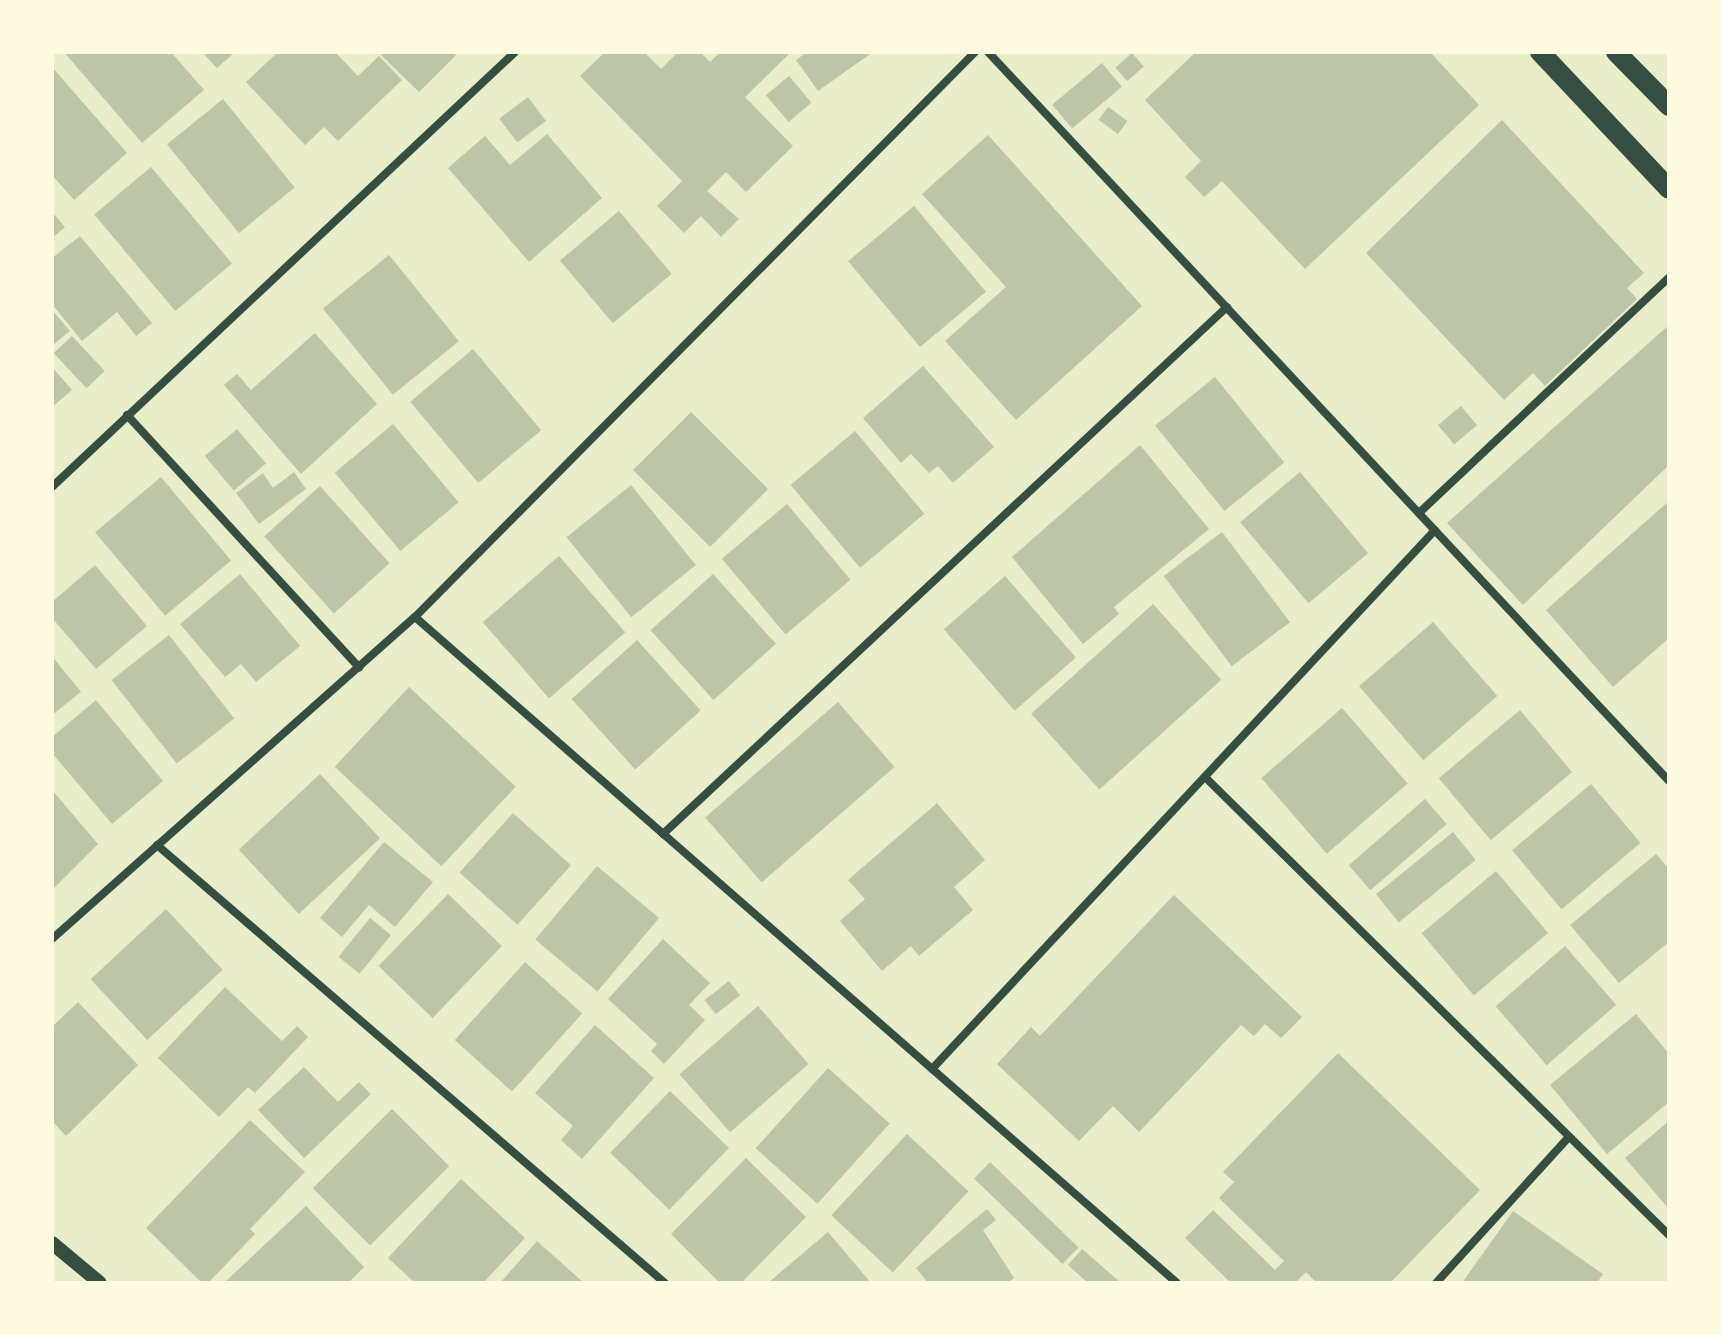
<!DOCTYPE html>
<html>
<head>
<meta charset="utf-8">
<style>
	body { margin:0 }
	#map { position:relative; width:1721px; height:1335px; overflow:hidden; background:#e9edc9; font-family:"Alegreya Sans",sans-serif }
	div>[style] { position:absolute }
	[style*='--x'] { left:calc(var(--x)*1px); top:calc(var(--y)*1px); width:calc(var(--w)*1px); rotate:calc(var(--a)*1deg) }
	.building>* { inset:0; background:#bcc5a7; transform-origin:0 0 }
	.minor>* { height:8px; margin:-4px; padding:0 4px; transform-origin:4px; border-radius:4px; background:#344e41 }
	.tertiary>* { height:14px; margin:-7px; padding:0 7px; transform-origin:7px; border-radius:7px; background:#344e41 }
	.primary>* { height:20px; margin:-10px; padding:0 10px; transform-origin:10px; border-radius:10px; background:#344e41 }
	span { translate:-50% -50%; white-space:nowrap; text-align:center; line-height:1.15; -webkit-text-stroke:8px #fefae0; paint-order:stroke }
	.frame { position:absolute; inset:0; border:54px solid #fefae0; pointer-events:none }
</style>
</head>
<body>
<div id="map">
	<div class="building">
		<div style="clip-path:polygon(64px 52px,171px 52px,204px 90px,142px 143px)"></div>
		<div style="clip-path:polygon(202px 52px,235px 52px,217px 68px)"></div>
		<div style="clip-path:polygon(278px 52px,335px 52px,358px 76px,379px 56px,402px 80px,338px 141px,324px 127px,305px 145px,246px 82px)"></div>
		<div style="clip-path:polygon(378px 52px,452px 52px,456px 55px,419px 92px)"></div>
		<div style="clip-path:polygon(605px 52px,644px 52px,661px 69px,678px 52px,700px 52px,710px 62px,720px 52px,791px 52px,745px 97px,793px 146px,746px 192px,726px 172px,707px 191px,739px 219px,721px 237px,701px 216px,684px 233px,657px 206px,682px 181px,580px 76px)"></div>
		<div style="clip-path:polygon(807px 52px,873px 52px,818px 91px,796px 60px)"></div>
		<div style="clip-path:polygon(1196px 52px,1430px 52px,1479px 105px,1305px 269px,1222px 181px,1204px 197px,1185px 177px,1201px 161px,1145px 100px)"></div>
		<div style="left:1132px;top:53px;width:18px;height:22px;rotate:49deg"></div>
		<div style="left:1102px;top:63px;width:31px;height:65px;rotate:50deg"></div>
		<div style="clip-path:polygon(52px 67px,127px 153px,74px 200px,52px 175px)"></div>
		<div style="left:789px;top:76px;width:35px;height:30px;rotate:50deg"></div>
		<div style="left:528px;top:97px;width:30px;height:36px;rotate:53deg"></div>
		<div style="left:223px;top:99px;width:114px;height:72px;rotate:51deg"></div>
		<div style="left:1108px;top:107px;width:24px;height:16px;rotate:36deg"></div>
		<div style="clip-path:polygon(1502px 120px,1644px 273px,1627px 288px,1637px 299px,1545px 386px,1533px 373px,1504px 400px,1366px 253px)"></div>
		<div style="clip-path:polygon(547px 134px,602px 198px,529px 262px,448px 168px,485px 136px,510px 165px)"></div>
		<div style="clip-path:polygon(988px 135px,1142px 306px,1016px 420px,945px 341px,1006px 287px,922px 194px)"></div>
		<div style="left:151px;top:167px;width:126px;height:74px;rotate:50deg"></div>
		<div style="left:914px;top:206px;width:112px;height:86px;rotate:50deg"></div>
		<div style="left:619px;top:211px;width:82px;height:77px;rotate:50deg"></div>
		<div style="clip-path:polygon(52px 212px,65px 227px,52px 238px)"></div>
		<div style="clip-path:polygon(80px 236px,152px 323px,136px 336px,117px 312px,82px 341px,52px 304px,52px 258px)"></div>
		<div style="left:389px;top:255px;width:111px;height:85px;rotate:51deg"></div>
		<div style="clip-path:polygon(52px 310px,70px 331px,54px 344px,52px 341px)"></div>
		<div style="clip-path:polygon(1669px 325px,1669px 465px,1523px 605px,1447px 523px)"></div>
		<div style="clip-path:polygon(315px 333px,377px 404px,301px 474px,224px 385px,237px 374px,251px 390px)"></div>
		<div style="left:72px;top:336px;width:48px;height:25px;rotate:47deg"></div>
		<div style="left:473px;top:349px;width:106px;height:82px;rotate:50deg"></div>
		<div style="clip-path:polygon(923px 366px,994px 447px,953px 483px,938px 466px,929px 473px,911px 454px,901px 463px,863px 418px)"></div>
		<div style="clip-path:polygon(52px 367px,72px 390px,52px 407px)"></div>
		<div style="left:1215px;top:377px;width:110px;height:77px;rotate:51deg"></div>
		<div style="left:1461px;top:406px;width:25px;height:30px;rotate:50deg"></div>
		<div style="left:691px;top:412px;width:109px;height:82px;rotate:45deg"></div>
		<div style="left:393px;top:424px;width:102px;height:76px;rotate:50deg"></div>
		<div style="left:237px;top:429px;width:45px;height:42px;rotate:50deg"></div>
		<div style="left:855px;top:431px;width:108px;height:84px;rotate:50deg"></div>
		<div style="clip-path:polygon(1140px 445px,1209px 529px,1114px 607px,1119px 614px,1083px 644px,1012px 557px)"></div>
		<div style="clip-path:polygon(294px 472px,306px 489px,259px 524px,236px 493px,263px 473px,273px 488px)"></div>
		<div style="left:1300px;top:472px;width:106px;height:78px;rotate:50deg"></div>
		<div style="left:161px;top:477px;width:109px;height:86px;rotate:50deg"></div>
		<div style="left:631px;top:485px;width:103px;height:83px;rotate:51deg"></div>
		<div style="left:320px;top:486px;width:104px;height:75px;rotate:48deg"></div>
		<div style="clip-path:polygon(1669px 501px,1669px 638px,1613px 687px,1546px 610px)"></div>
		<div style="left:787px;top:504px;width:99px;height:85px;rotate:50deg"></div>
		<div style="left:1222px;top:532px;width:113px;height:73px;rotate:53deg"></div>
		<div style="left:559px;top:556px;width:101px;height:101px;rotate:49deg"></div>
		<div style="clip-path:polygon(95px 565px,147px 626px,96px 669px,52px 618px,52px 602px)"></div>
		<div style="clip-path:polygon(240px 574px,300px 646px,256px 682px,241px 664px,225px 677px,180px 624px)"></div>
		<div style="left:713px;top:574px;width:94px;height:84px;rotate:48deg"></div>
		<div style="left:1005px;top:576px;width:108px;height:81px;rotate:49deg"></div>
		<div style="left:1153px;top:604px;width:102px;height:164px;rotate:48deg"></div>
		<div style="left:1433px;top:622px;width:98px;height:98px;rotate:49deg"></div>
		<div style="left:169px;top:635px;width:106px;height:73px;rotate:52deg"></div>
		<div style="left:637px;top:640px;width:95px;height:88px;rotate:48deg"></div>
		<div style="clip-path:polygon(52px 656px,81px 692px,52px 715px)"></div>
		<div style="left:409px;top:687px;width:146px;height:109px;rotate:43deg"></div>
		<div style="clip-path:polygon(96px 700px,163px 781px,112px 824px,52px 753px,52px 737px)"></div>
		<div style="left:838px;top:702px;width:86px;height:176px;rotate:49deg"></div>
		<div style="left:1342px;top:708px;width:100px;height:107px;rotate:49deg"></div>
		<div style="left:1520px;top:710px;width:81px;height:106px;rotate:50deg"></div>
		<div style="left:320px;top:774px;width:88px;height:111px;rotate:47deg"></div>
		<div style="left:1591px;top:784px;width:77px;height:103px;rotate:50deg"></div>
		<div style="clip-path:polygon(52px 790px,98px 844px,52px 890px)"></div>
		<div style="left:1425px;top:799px;width:33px;height:101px;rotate:49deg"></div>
		<div style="clip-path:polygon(937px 803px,985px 860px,954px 887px,973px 910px,919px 956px,911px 946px,882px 971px,840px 921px,865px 899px,848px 880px)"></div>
		<div style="left:513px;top:813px;width:78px;height:80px;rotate:42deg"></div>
		<div style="left:1453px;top:832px;width:36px;height:99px;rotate:51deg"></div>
		<div style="clip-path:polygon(384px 842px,433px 882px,395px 927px,369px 905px,342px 937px,320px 918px)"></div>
		<div style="clip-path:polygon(1656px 854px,1669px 869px,1669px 942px,1619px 983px,1570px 925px)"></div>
		<div style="left:597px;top:866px;width:81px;height:96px;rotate:40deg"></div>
		<div style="left:1496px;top:871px;width:81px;height:97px;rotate:50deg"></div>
		<div style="left:448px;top:894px;width:75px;height:100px;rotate:44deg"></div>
		<div style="clip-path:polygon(1174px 895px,1302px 1017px,1281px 1038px,1265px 1024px,1254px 1036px,1241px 1025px,1139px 1132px,1113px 1106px,1079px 1141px,997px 1064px,1031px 1027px,1040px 1036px)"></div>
		<div style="left:166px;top:909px;width:83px;height:103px;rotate:47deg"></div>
		<div style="left:370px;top:918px;width:27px;height:50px;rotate:39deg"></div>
		<div style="clip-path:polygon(663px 939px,710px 983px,689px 1005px,705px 1020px,664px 1064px,651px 1051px,657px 1044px,608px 999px)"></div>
		<div style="left:1565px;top:946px;width:78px;height:92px;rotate:49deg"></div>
		<div style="left:525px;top:962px;width:77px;height:105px;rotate:42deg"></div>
		<div style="left:729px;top:981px;width:18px;height:31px;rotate:52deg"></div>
		<div style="clip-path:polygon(225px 987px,282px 1041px,297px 1026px,308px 1037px,255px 1093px,248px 1087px,219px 1117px,158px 1058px)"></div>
		<div style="clip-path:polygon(78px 1002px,138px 1065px,66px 1136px,52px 1121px,52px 1027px)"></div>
		<div style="left:758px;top:1006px;width:77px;height:104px;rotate:49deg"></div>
		<div style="clip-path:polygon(1636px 1014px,1669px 1054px,1669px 1102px,1607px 1154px,1550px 1085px)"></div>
		<div style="clip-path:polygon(595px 1025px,654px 1078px,582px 1159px,561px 1140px,573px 1126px,535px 1093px)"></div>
		<div style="clip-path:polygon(1338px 1053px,1480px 1190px,1390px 1283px,1317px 1283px,1306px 1272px,1295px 1283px,1231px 1283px,1185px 1238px,1213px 1210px,1275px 1270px,1284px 1261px,1219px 1198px,1234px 1182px,1223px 1172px)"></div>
		<div style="clip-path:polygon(304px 1067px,338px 1102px,359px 1082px,371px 1094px,304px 1158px,258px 1110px)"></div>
		<div style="left:828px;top:1068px;width:83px;height:108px;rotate:42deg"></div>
		<div style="left:670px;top:1091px;width:82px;height:86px;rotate:44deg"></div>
		<div style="left:392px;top:1109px;width:81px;height:112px;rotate:45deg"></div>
		<div style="clip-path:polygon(250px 1120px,305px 1172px,250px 1229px,255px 1234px,208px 1283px,202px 1283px,146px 1228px)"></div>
		<div style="clip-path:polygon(1669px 1121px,1669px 1209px,1625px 1158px)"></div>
		<div style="left:907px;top:1134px;width:84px;height:111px;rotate:43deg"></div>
		<div style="clip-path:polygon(746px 1158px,806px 1217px,741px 1283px,720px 1283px,671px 1234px)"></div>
		<div style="left:990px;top:1162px;width:123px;height:23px;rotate:44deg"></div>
		<div style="clip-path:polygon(461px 1179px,525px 1238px,483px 1283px,415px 1283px,388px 1258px)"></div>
		<div style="clip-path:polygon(306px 1206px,364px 1267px,348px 1283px,224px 1283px)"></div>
		<div style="clip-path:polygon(987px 1209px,996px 1220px,983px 1230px,1014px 1278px,1008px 1283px,928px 1283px,916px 1268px)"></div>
		<div style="clip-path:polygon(1513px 1211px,1603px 1274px,1597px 1283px,1462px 1283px)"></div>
		<div style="clip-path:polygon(828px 1232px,871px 1283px,768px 1283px)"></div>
		<div style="clip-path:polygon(537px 1241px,584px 1283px,500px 1283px)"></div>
		<div style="clip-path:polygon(1082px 1249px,1121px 1283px,1088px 1283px,1068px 1265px)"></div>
	</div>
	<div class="minor">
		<div style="--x:988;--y:52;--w:998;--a:46.95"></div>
		<div style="--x:127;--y:415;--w:343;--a:47.4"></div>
		<div style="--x:52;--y:487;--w:635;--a:-43.21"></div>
		<div style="--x:1419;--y:513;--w:344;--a:-43.3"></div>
		<div style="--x:415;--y:617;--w:1012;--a:41.15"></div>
		<div style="--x:1205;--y:777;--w:652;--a:44.63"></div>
		<div style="--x:663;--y:834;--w:772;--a:-43.06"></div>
		<div style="--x:157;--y:845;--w:671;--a:40.77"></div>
		<div style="--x:52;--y:939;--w:485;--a:-41.6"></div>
		<div style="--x:415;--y:617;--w:796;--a:-45.25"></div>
		<div style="--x:932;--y:1069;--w:737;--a:-46.98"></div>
		<div style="--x:1436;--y:1283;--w:197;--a:-47.7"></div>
	</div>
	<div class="tertiary">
		<div style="--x:52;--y:1243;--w:62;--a:39.8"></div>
	</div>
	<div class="primary">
		<div style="--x:1540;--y:52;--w:188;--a:46.7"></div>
		<div style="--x:1616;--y:52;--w:76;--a:45.5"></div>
	</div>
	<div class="frame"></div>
</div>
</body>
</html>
